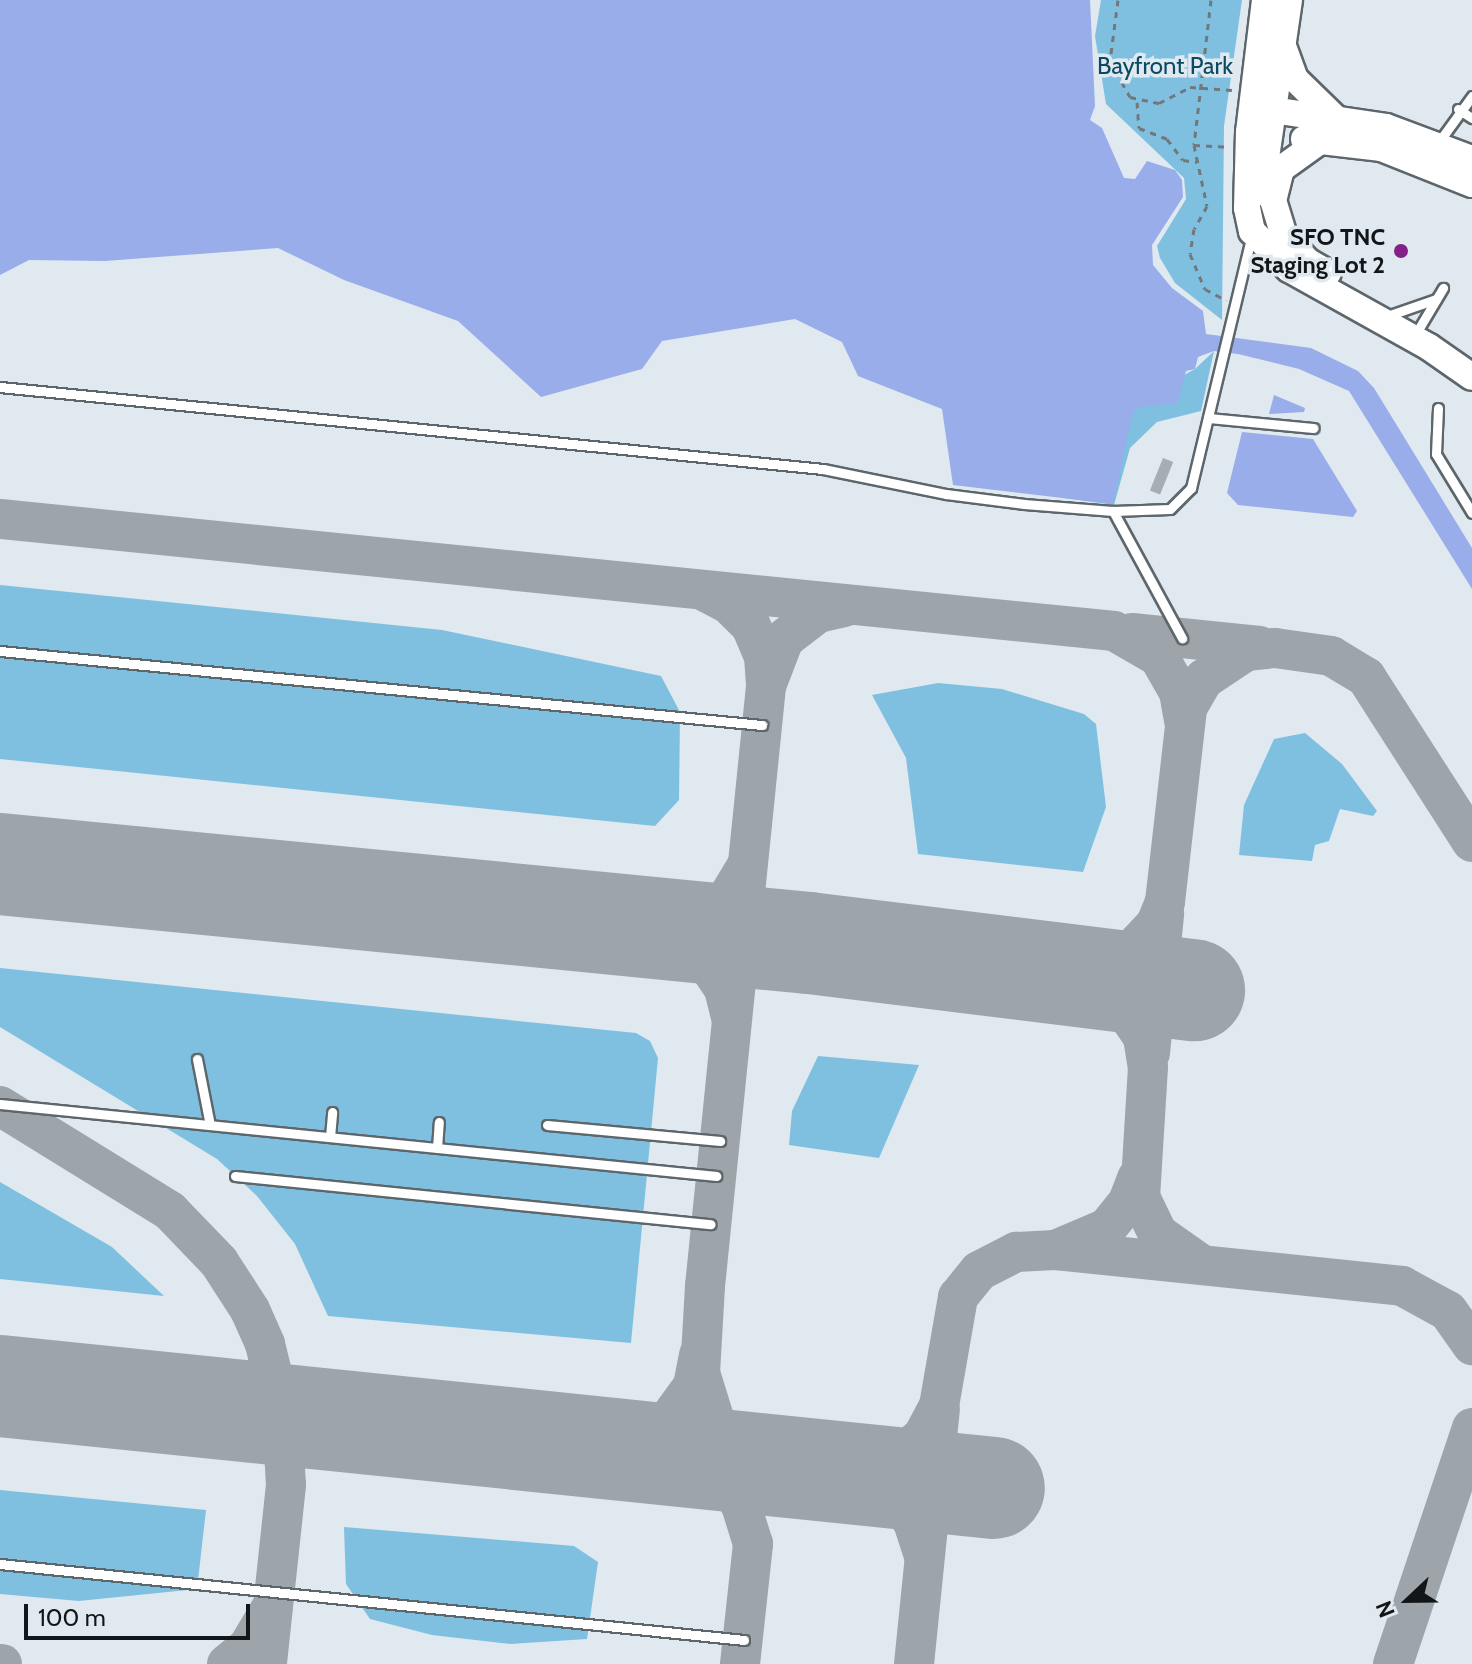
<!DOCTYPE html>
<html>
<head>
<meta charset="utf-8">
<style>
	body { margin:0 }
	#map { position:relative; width:1472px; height:1664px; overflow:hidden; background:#dfe9ef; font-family:Cabin,sans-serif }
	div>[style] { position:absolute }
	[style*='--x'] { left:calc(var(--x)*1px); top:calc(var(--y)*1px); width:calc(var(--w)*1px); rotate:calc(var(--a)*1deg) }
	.green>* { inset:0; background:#7fc0e0 }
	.water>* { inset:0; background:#98adea }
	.taxiway>* { height:40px; margin:-20px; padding:0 20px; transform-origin:20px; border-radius:20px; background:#9da5aa }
	.runway>* { height:102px; margin:-51px; padding:0 51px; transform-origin:51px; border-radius:51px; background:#9da5aa }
	.building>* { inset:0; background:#a6adb4; transform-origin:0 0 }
	.path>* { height:3px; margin-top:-1.5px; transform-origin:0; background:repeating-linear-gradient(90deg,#71787b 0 6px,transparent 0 12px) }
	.roads { filter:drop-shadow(2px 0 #5d666b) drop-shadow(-2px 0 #5d666b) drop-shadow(0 2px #5d666b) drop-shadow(0 -2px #5d666b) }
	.lane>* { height:9px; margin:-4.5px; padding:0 4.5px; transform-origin:4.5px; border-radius:4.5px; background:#fff }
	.secondary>* { height:26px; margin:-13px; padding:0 13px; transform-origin:13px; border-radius:13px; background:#fff }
	.dots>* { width:22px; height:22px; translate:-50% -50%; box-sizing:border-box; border:4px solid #dfe9ef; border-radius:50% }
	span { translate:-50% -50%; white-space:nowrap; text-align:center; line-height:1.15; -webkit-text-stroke:7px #dfe9ef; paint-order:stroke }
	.park-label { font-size:24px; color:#0a4a63 }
	.poi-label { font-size:24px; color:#131618; font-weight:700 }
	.right { translate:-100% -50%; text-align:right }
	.north { position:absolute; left:1368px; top:1560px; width:80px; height:80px; -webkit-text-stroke:6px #dfe9ef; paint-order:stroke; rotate:248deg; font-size:22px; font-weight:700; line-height:32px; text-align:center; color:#131618 }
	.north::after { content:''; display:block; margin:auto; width:28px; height:36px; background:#131618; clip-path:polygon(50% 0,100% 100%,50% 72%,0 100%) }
	.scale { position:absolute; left:24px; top:1604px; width:226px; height:36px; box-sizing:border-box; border:4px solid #131618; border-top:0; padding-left:10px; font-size:24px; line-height:28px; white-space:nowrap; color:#131618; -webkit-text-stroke:6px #dfe9ef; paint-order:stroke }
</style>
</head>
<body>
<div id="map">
	<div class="green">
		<div style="clip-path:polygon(1101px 0,1242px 0,1224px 126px,1222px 320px,1175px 283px,1160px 258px,1157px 246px,1186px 199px,1184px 178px,1106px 104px,1095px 36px)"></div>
		<div style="clip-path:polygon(1214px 351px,1201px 411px,1157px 422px,1130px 448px,1114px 505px,1064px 498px,1123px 409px,1195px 369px)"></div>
		<div style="clip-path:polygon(0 585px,442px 630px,661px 676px,680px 712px,679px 800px,655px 826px,0 759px)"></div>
		<div style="clip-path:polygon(938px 683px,1002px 689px,1084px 714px,1096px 724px,1106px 807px,1083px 872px,918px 854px,906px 758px,872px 695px)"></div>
		<div style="clip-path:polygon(1305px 733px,1342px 764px,1377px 811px,1373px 816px,1340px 809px,1329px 841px,1315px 845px,1312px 861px,1239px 855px,1244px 805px,1274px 739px)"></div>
		<div style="clip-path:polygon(0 968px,636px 1033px,650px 1041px,658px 1058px,631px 1343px,328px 1316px,295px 1244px,257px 1196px,217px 1159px,0 1027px)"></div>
		<div style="clip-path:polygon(818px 1056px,919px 1065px,879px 1158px,789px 1145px,792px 1111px)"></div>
		<div style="clip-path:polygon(0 1182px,112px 1247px,164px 1296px,0 1279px)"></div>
		<div style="clip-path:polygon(0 1490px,206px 1510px,197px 1589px,79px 1601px,0 1594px)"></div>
		<div style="clip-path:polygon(344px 1527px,574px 1546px,598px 1562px,587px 1639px,510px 1644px,432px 1635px,370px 1619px,346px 1584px)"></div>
	</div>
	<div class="water">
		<div style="clip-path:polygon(0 0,1090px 0,1095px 106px,1090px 120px,1102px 128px,1124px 178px,1135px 179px,1147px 161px,1175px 170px,1182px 180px,1183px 197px,1152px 245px,1153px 265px,1172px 288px,1203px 311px,1206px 334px,1311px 348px,1358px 371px,1374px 388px,1472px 548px,1472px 589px,1349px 391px,1299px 369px,1238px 354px,1214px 351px,1198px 357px,1195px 369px,1186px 371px,1177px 403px,1139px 407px,1132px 415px,1113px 504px,953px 485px,942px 409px,858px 376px,842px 342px,795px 319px,662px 341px,642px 369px,541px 397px,458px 321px,344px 280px,278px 248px,105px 261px,29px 260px,0 275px)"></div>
		<div style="clip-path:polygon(1274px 395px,1305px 408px,1304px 412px,1269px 414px)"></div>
		<div style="clip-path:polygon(1242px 432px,1313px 439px,1357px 511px,1353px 517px,1238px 505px,1227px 493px)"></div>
	</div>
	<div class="taxiway">
		<div style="--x:0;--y:519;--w:1120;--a:5.74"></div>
		<div style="--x:1114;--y:631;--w:52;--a:30"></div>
		<div style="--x:1159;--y:657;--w:40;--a:60.3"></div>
		<div style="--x:1179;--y:692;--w:29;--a:80"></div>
		<div style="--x:706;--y:592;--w:26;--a:28"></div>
		<div style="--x:729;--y:604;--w:31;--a:45"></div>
		<div style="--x:751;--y:626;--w:33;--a:67"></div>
		<div style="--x:764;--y:656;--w:30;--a:86"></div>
		<div style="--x:1132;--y:633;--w:128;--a:5.8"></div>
		<div style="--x:653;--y:931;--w:38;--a:-12"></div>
		<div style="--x:690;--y:923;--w:25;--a:-29"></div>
		<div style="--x:712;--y:911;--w:21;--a:-41"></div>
		<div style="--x:728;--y:897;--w:35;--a:-59"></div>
		<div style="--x:653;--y:931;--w:61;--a:30.3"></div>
		<div style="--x:706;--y:962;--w:32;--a:56"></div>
		<div style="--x:724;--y:989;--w:29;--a:76"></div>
		<div style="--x:1074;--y:975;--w:55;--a:-20.1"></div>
		<div style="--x:1126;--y:956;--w:44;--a:-46.8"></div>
		<div style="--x:1156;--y:924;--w:24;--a:-68"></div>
		<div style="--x:1165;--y:902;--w:195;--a:-83.5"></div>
		<div style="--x:1187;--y:708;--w:34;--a:-60"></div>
		<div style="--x:1204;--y:679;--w:50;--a:-33.7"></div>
		<div style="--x:1246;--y:651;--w:29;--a:-6"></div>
		<div style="--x:1275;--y:648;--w:57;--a:8.1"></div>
		<div style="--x:1331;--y:656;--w:41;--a:31"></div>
		<div style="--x:1366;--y:677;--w:196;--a:57.3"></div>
		<div style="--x:1074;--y:975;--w:49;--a:29.2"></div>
		<div style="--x:1117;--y:999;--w:46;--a:55.6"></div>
		<div style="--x:1143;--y:1037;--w:30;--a:81"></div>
		<div style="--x:1148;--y:1067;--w:130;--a:93.5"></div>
		<div style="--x:1140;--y:1197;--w:41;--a:64.1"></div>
		<div style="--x:1158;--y:1234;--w:49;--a:35"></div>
		<div style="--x:1150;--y:1053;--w:140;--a:-84.2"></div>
		<div style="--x:0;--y:1106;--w:200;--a:31.7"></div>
		<div style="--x:170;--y:1211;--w:71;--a:46.1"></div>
		<div style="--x:219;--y:1262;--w:57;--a:57.1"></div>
		<div style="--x:250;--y:1310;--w:37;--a:66"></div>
		<div style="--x:265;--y:1344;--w:72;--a:76.3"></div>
		<div style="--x:282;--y:1414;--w:71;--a:86.8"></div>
		<div style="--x:286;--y:1485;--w:180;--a:96.1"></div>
		<div style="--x:1058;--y:1249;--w:53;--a:-23.2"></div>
		<div style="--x:1107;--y:1228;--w:33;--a:-51"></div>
		<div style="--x:1128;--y:1202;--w:26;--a:-69"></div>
		<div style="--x:609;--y:1444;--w:24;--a:-9"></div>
		<div style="--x:633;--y:1440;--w:37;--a:-27"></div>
		<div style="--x:666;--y:1423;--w:46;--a:-53.9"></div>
		<div style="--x:693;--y:1386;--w:32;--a:-79"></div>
		<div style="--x:597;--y:1446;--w:107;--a:11.3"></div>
		<div style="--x:702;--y:1467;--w:30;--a:34"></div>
		<div style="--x:727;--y:1484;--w:22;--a:56"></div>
		<div style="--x:839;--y:1471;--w:57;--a:-12.1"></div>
		<div style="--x:895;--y:1459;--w:36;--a:-39"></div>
		<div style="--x:923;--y:1436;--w:34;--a:-62"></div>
		<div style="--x:939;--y:1406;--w:111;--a:-80.1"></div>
		<div style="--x:958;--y:1297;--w:33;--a:-51"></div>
		<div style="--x:979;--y:1271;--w:42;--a:-27.2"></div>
		<div style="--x:1016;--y:1252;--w:39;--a:-3"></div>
		<div style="--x:1055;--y:1250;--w:349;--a:5.9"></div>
		<div style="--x:1402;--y:1286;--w:52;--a:28.5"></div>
		<div style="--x:1448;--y:1311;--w:42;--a:54.8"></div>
		<div style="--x:839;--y:1471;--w:58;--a:24.4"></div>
		<div style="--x:892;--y:1495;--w:34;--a:52"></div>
		<div style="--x:913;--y:1522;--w:36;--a:72"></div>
		<div style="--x:0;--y:1664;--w:2;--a:0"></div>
		<div style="--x:227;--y:1664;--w:27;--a:-39"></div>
		<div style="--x:248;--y:1647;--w:43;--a:-59.3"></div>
		<div style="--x:740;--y:1664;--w:121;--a:-83.8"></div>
		<div style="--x:753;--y:1544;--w:179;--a:-107.2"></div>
		<div style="--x:700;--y:1373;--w:87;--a:-86.7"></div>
		<div style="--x:705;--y:1286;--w:603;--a:-84.19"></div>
		<div style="--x:766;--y:686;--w:50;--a:-69"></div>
		<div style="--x:784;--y:639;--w:43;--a:-37.4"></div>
		<div style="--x:818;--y:613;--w:27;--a:-13"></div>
		<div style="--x:914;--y:1664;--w:256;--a:-84.2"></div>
		<div style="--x:1393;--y:1664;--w:249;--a:-71.5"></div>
	</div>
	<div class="runway">
		<div style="--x:0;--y:864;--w:813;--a:5.58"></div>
		<div style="--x:809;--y:943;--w:388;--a:7"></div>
		<div style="--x:0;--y:1386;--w:999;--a:5.86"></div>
	</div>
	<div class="building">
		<div style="left:1163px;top:458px;width:11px;height:35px;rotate:22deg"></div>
	</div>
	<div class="path">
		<div style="--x:1118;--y:0;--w:62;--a:97.5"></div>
		<div style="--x:1110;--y:61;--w:41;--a:60.9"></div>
		<div style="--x:1130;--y:97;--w:30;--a:12"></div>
		<div style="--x:1159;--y:103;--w:35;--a:-27"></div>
		<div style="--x:1190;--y:87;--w:42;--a:4.1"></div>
		<div style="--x:1211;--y:0;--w:146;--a:96.7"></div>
		<div style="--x:1194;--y:145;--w:62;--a:78"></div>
		<div style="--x:1207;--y:206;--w:26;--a:119"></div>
		<div style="--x:1194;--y:229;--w:25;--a:99"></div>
		<div style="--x:1190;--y:254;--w:38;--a:67"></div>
		<div style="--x:1205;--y:289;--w:24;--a:28"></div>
		<div style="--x:1137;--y:102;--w:26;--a:86"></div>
		<div style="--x:1139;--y:128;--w:30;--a:21"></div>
		<div style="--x:1167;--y:139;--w:26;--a:53"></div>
		<div style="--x:1183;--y:160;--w:14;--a:8"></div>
		<div style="--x:1194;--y:145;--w:34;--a:3"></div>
	</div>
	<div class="roads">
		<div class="lane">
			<div style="--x:1458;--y:109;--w:17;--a:33"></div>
			<div style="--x:1438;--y:143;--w:58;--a:-54.1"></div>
			<div style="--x:1387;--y:316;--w:52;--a:-19.1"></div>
			<div style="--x:1415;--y:335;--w:55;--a:-59.2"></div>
			<div style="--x:0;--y:387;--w:827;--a:5.69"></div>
			<div style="--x:823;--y:469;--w:126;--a:11.5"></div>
			<div style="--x:946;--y:494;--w:79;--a:7.3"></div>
			<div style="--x:1024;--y:504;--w:89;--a:4.5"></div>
			<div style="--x:1113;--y:511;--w:57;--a:-2"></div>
			<div style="--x:1170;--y:509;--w:30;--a:-45"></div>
			<div style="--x:1191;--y:488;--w:261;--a:-76.5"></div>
			<div style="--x:1438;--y:408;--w:46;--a:92.5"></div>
			<div style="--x:1436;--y:454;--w:69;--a:58.6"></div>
			<div style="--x:1208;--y:418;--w:106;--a:5.4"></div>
			<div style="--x:1113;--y:511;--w:145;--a:61.5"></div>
			<div style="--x:0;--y:651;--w:766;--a:5.55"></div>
			<div style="--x:197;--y:1059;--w:67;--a:78.9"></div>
			<div style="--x:0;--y:1104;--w:720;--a:5.74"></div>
			<div style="--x:547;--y:1125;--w:174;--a:5.3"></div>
			<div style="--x:330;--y:1137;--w:25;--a:-85"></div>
			<div style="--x:437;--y:1148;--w:26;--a:-86"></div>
			<div style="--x:235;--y:1176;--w:478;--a:5.8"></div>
			<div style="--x:0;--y:1564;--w:748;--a:5.83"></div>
		</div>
		<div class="secondary">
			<div style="--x:1265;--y:0;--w:133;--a:96.9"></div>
			<div style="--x:1249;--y:132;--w:76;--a:91.5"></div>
			<div style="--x:1247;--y:208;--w:24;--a:78"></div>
			<div style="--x:1252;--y:231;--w:53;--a:45.8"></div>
			<div style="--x:1289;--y:269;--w:160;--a:29.1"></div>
			<div style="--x:1429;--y:347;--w:52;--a:34.9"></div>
			<div style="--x:1284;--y:49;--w:32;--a:70"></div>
			<div style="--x:1295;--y:79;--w:56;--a:44.3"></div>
			<div style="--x:1259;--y:108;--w:128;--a:8.5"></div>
			<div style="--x:1386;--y:127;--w:92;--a:20.4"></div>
			<div style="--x:1304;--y:139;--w:78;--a:6.7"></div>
			<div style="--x:1381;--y:148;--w:98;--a:21.6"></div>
			<div style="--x:1320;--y:141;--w:48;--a:144.3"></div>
			<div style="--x:1281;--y:169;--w:32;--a:104"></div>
			<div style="--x:1273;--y:200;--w:38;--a:73"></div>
			<div style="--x:1284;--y:236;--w:34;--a:47"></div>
			<div style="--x:1307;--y:261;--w:24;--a:30"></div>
			<div style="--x:1261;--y:192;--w:194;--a:-81.7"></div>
		</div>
	</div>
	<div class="dots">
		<div style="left:1401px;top:251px;background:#852089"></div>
	</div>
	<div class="park-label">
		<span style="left:1165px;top:66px">Bayfront Park</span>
	</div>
	<div class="poi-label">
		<span class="right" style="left:1385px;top:251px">SFO TNC<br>Staging Lot 2</span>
	</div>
	<div class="north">N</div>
	<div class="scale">100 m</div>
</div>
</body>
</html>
